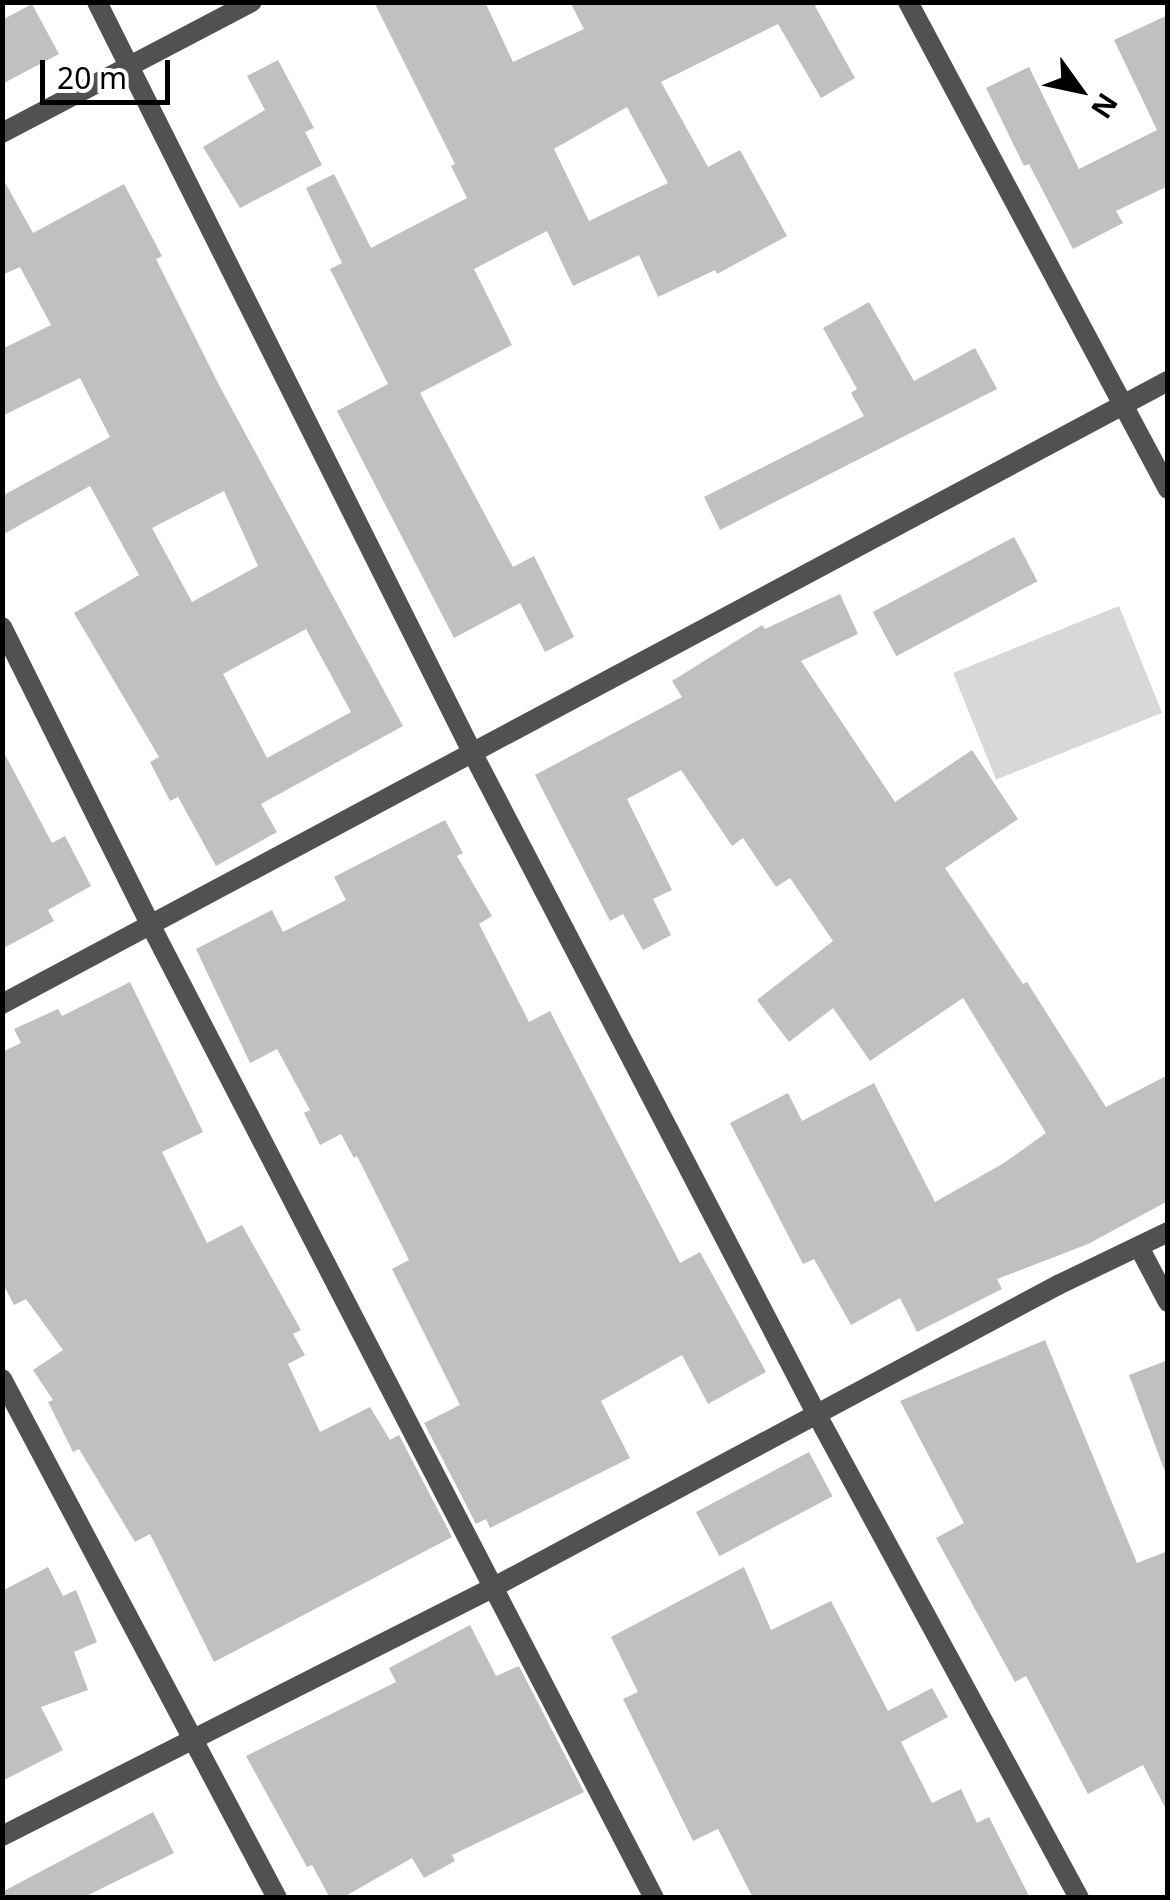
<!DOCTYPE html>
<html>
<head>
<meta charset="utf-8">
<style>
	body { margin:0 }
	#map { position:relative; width:1170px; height:1900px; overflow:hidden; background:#fff; font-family:"Noto Sans",sans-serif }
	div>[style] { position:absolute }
	.green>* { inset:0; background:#d8d8d8; transform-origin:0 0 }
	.building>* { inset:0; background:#c0c0c0; transform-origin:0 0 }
	.street>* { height:20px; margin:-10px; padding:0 10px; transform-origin:10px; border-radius:10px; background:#515151 }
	span { translate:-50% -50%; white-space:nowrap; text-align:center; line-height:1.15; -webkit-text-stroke:8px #fff; paint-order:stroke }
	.frame { position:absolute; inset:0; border:5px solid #000; pointer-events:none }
	.north { position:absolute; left:1030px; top:40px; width:100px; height:100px; -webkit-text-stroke:8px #fff; paint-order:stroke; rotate:123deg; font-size:28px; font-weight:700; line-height:40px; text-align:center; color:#000 }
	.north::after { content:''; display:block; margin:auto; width:35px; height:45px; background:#000; clip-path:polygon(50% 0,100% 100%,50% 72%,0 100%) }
	.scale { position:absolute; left:40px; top:60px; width:130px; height:45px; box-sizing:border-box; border:5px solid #000; border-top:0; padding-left:12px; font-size:30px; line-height:35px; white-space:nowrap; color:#000; -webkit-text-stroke:8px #fff; paint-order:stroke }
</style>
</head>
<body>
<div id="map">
	<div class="green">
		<div style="left:1119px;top:606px;width:115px;height:179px;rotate:68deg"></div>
	</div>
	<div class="building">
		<div style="clip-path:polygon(evenodd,374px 2px,485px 2px,513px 62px,584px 29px,570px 2px,822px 2px,815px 6px,855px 78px,821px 98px,778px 24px,661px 82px,708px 167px,740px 150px,787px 236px,717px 274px,715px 270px,658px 297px,639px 255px,573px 286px,547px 231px,474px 269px,512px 345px,420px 393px,513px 567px,534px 556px,574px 637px,545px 652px,520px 603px,454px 638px,337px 411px,388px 384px,330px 269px,342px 263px,306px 188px,334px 174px,371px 248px,467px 198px,451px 166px,455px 164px,374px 2px,627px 107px,668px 183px,589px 221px,554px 149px,627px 107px)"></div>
		<div style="clip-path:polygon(32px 4px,59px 54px,2px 84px,2px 20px)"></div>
		<div style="clip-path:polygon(1168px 15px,1168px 186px,1116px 211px,1123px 223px,1073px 249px,1029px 164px,1024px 166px,986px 88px,1029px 67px,1079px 169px,1157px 130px,1114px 40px)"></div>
		<div style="clip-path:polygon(278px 60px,314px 128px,305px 132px,322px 165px,240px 208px,203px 147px,265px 110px,247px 76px)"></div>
		<div style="clip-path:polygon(evenodd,2px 177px,33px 233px,124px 184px,162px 256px,156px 259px,219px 385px,403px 726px,261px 804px,277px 832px,216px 866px,178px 797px,170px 801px,150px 762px,159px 757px,74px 613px,139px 575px,90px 486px,2px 535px,2px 496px,110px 437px,80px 378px,2px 416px,2px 349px,51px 325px,20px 267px,2px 275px,2px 177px,224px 491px,258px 566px,192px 602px,152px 528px,224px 491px,2px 177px,306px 629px,351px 712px,267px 758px,223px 674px,306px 629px)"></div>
		<div style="clip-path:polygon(869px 302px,914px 381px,975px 348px,997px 389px,720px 530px,704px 497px,864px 416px,851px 393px,857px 389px,823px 328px)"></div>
		<div style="left:1014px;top:537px;width:50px;height:160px;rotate:62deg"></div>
		<div style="clip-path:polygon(840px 594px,858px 634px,801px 661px,895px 802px,972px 750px,1018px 819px,945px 868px,1023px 984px,1027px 982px,1106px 1107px,1168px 1075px,1168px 1201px,1088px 1244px,997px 1279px,1002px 1289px,917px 1332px,900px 1298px,851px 1325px,814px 1259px,803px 1264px,730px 1123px,788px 1093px,802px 1121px,874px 1083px,935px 1202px,1004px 1163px,1046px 1133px,963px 998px,870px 1061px,833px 1008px,789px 1042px,757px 1000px,833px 941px,790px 878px,776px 887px,743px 838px,732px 846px,681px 770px,627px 799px,672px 890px,653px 899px,671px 935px,643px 950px,623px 914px,610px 921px,535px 775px,682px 697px,672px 681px,762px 625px,765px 629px)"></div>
		<div style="clip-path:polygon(2px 749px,52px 843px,65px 836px,91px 886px,48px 910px,54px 921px,2px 949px)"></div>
		<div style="clip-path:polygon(445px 820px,463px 853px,457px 856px,492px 916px,479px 924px,529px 1022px,550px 1011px,680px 1263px,700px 1252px,766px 1372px,708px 1404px,682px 1355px,601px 1401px,630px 1458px,490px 1528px,486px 1519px,476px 1524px,424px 1423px,460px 1405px,392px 1269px,409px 1260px,357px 1156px,354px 1158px,341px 1134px,320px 1145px,304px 1113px,310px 1110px,277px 1049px,250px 1063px,196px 949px,272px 910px,283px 932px,346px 900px,334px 877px)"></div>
		<div style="clip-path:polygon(130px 982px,203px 1132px,162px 1152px,207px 1243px,242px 1225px,301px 1330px,293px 1334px,305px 1355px,288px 1364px,320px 1432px,370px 1407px,390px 1440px,399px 1435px,452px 1537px,214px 1662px,150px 1534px,135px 1542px,79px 1449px,73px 1452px,48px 1402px,53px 1400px,33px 1370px,63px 1350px,26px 1299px,14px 1305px,2px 1282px,2px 1052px,21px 1043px,14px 1029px,58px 1009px,62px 1016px)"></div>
		<div style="clip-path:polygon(1045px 1340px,1137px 1563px,1168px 1551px,1168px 1813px,1143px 1765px,1088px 1794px,1026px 1676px,1015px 1682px,936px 1538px,964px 1523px,900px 1401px)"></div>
		<div style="clip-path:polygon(1168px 1360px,1168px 1469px,1164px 1469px,1129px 1375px)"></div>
		<div style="left:809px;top:1452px;width:50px;height:128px;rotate:62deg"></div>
		<div style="clip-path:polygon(48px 1567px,63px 1596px,76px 1590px,97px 1642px,74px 1652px,88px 1690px,41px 1707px,63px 1750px,2px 1781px,2px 1591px)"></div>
		<div style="clip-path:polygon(744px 1567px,771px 1630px,831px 1601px,888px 1711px,932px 1688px,948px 1717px,901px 1742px,932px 1803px,961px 1789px,977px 1823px,989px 1817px,1030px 1898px,753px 1898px,718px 1829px,693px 1841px,623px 1699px,638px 1692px,611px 1637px)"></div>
		<div style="clip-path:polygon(470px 1625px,496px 1676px,519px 1666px,584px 1792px,452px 1855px,455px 1861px,424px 1878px,412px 1858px,342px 1898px,330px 1898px,312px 1865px,307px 1867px,246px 1756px,396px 1682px,389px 1668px)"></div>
		<div style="clip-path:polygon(153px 1812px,174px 1853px,82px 1898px,2px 1898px,2px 1892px)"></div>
	</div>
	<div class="street">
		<div style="left:97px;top:2px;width:839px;rotate:63.43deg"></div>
		<div style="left:472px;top:752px;width:747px;rotate:62.51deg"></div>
		<div style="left:817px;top:1415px;width:549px;rotate:61.52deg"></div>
		<div style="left:908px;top:2px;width:552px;rotate:61.9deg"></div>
		<div style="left:2px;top:133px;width:282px;rotate:-27.7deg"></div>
		<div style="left:2px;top:627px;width:334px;rotate:63.5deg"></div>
		<div style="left:151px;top:926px;width:1094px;rotate:62.64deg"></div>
		<div style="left:2px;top:1004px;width:1322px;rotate:-28.12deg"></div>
		<div style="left:1139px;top:1247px;width:62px;rotate:62.2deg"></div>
		<div style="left:2px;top:1379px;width:587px;rotate:62.08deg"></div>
		<div style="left:2px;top:1836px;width:551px;rotate:-26.84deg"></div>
		<div style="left:494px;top:1587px;width:640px;rotate:-28.17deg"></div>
		<div style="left:1058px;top:1285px;width:122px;rotate:-25.7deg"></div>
	</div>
	<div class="frame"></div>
	<div class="north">N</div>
	<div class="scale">20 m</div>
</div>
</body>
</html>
